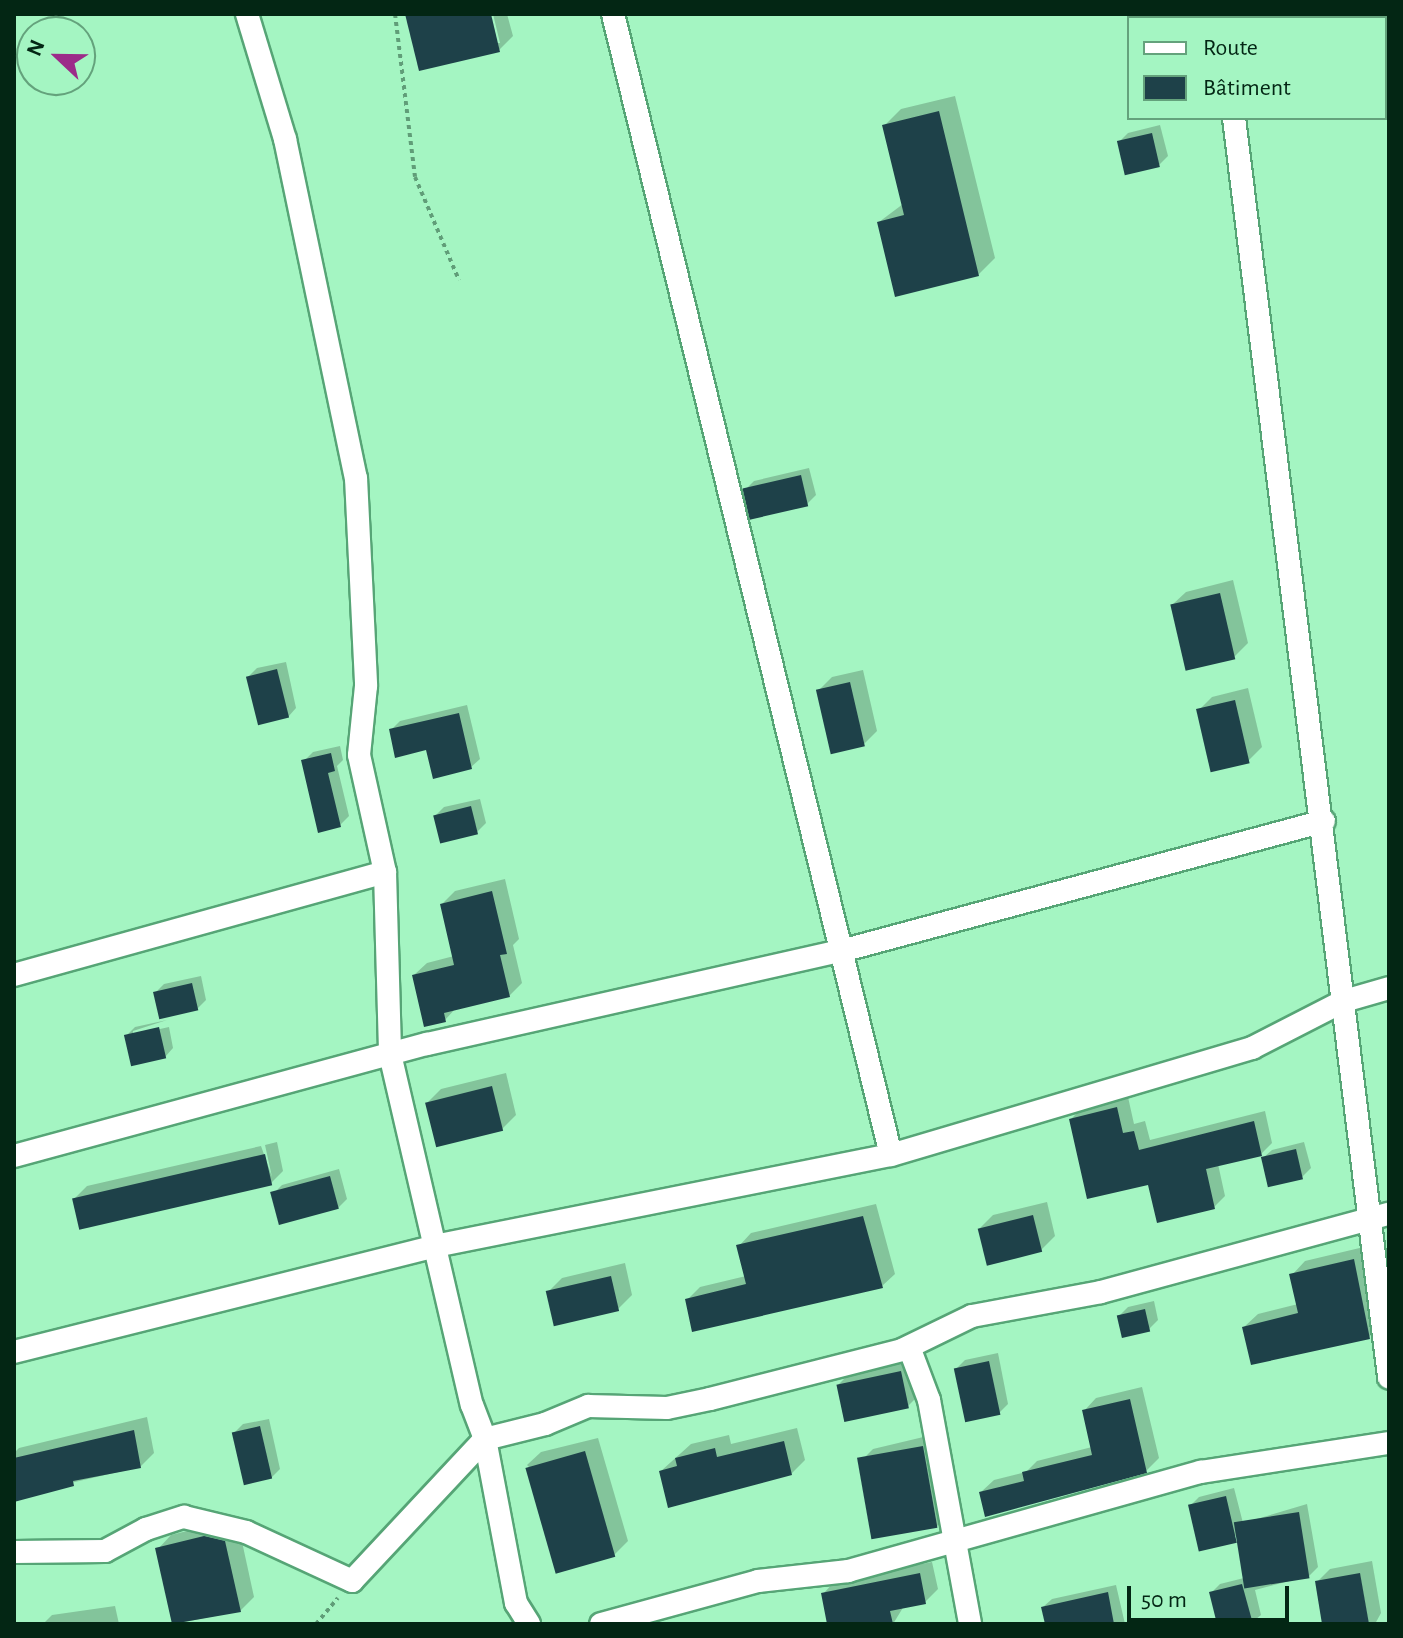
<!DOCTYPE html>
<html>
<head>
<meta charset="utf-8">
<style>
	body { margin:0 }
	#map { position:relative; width:1403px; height:1638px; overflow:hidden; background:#a4f5c2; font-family:"Alegreya Sans",sans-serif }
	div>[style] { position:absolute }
	.shadow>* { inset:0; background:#0003 }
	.building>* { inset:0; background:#1e4149; transform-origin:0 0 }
	.path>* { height:4px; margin-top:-2px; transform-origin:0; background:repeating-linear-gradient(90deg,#609d78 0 4px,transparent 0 8px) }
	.roads { filter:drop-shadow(2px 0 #56a576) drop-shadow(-2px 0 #56a576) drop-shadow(0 2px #56a576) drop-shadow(0 -2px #56a576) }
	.minor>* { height:22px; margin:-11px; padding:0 11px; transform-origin:11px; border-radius:11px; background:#fff }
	span { translate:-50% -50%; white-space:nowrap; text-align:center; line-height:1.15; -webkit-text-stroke:8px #a4f5c2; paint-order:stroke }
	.frame { position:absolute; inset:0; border:16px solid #032614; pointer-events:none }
	.legend { position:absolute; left:1127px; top:16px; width:260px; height:104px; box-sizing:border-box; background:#a4f5c2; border:2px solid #64a27c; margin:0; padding:10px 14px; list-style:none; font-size:24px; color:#032614 }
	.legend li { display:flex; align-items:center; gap:16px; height:40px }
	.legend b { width:40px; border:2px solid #64a27c }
	.north { position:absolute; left:16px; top:16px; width:80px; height:80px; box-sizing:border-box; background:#a4f5c2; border:2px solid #64a27c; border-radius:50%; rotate:292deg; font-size:22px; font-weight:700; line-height:32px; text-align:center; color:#032614 }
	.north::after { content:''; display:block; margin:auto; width:28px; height:36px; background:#9c2b89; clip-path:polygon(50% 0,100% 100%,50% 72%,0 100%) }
	.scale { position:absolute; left:1127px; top:1586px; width:162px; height:36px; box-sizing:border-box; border:4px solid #032614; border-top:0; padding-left:10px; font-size:24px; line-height:28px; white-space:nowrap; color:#032614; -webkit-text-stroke:6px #a4f5c2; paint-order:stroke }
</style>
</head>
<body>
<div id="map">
	<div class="shadow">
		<div style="clip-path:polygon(407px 14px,489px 14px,496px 43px,500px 43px,493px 14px,507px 14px,513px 36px,499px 50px)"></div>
		<div style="clip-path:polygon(955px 96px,995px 258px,978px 275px,879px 222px,903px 204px,884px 126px,901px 109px)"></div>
		<div style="clip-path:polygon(1160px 125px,1168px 156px,1159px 165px,1119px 142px,1128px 133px)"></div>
		<div style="clip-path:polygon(809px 468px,816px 495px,807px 504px,745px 490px,754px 481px)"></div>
		<div style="clip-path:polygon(1233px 580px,1248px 643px,1234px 657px,1172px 605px,1186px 592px)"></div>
		<div style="clip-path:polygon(286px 662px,296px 708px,288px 717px,248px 677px,257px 668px)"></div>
		<div style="clip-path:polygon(863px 670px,877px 731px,864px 744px,818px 691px,832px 677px)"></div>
		<div style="clip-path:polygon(1248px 688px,1262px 747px,1248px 761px,1198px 711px,1212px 697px)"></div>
		<div style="clip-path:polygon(467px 705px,480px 759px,471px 767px,391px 730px,400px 721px)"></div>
		<div style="clip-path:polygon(340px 746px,343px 760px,337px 766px,349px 816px,340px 825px,304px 761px,313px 752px)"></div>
		<div style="clip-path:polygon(480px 799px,486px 823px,477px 832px,435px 816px,444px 807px)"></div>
		<div style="clip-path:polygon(505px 879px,519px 939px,513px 945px,522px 983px,509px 996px,456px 1008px,445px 1020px,414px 975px,427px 963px,454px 956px,442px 904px,455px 891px)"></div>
		<div style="clip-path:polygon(201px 976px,206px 1000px,197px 1009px,155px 993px,164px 984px)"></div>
		<div style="clip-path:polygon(167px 1020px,133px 1031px,133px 1035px,169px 1027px,173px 1048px,165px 1057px,126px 1036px,135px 1027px)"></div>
		<div style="clip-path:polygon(506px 1073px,516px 1115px,502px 1129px,428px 1102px,441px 1089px)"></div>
		<div style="clip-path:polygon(1128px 1097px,1134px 1124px,1145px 1121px,1150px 1140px,1265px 1111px,1272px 1143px,1261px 1154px,1218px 1164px,1225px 1196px,1214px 1207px,1149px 1182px,1071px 1119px,1082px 1108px)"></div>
		<div style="clip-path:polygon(277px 1142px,283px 1171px,271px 1183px,75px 1198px,87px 1186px,261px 1146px,272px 1177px,265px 1145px)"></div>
		<div style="clip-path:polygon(1304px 1142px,1311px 1168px,1302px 1177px,1263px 1158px,1272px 1150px)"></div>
		<div style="clip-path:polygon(339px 1169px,347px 1199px,338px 1208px,273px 1194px,282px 1185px)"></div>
		<div style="clip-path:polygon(1047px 1202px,1055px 1236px,1041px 1250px,979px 1229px,993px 1215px)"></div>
		<div style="clip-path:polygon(876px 1204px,895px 1274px,882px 1286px,687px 1300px,700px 1287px,746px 1276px,739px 1246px,751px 1233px)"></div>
		<div style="clip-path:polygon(1368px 1246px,1383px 1323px,1369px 1337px,1244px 1327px,1258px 1314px,1298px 1304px,1292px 1275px,1305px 1261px)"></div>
		<div style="clip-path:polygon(625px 1263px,632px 1295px,618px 1309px,548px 1292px,562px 1278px)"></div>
		<div style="clip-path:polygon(1154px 1301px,1158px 1320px,1149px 1329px,1119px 1316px,1128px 1307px)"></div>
		<div style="clip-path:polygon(998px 1353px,1008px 1404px,999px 1413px,956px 1369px,965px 1360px)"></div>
		<div style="clip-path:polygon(914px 1358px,921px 1393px,908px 1406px,838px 1385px,852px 1371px)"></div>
		<div style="clip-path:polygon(1142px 1387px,1159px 1458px,1146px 1471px,981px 1492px,994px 1480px,1026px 1472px,1037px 1461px,1092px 1447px,1084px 1411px,1096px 1398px)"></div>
		<div style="clip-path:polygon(147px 1417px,154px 1453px,140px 1467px,14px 1496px,14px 1453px,19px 1448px)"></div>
		<div style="clip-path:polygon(269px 1419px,280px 1469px,271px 1478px,234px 1433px,243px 1424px)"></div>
		<div style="clip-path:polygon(797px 1428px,805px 1460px,791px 1474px,661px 1471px,691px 1444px,729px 1435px,731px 1444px)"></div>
		<div style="clip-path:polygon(936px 1434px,951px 1513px,937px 1526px,860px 1462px,873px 1449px)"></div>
		<div style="clip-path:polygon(598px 1438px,628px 1541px,614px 1555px,527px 1465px,541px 1452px)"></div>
		<div style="clip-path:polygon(1234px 1488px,1243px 1523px,1307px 1504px,1318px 1567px,1309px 1576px,1255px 1590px,1261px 1615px,1250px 1624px,1219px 1624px,1211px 1593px,1220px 1584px,1248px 1577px,1239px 1538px,1190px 1506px,1199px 1497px)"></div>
		<div style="clip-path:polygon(219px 1523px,239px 1528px,254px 1597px,240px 1611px,174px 1624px,158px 1549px,171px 1535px)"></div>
		<div style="clip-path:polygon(1372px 1561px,1381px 1613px,1375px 1624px,1324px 1624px,1317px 1582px,1330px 1569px)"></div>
		<div style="clip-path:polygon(932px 1562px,938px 1589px,925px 1602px,904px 1606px,893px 1624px,829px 1624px,823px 1594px,835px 1581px)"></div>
		<div style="clip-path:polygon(1116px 1585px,1125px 1624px,1048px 1624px,1043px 1607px,1052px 1599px)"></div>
		<div style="clip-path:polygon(115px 1606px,119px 1624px,43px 1624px,52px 1615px)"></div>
	</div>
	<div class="building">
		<div style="clip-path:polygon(405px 14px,491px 14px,500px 52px,419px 71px)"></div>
		<div style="clip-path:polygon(939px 111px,979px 276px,895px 297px,877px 222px,904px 215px,882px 125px)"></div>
		<div style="left:1152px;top:133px;width:35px;height:36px;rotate:77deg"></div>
		<div style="left:801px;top:475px;width:32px;height:60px;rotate:77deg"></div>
		<div style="left:1220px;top:593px;width:68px;height:51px;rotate:77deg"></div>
		<div style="left:277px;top:669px;width:50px;height:32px;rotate:76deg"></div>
		<div style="left:850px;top:682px;width:66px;height:35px;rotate:77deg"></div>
		<div style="left:1235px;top:700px;width:65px;height:40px;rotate:77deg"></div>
		<div style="clip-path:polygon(459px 713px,472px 769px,433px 779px,426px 750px,395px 758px,389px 729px)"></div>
		<div style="clip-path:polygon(331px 753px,335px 771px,328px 773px,341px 827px,318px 833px,301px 760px)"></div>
		<div style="left:471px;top:806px;width:29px;height:39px;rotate:76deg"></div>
		<div style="clip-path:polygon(492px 891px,507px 954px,500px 955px,510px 997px,444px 1013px,446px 1022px,424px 1027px,412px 975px,454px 965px,440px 904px)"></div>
		<div style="left:192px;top:983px;width:28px;height:40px;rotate:77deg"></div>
		<div style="left:159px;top:1027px;width:32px;height:36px;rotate:77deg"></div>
		<div style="left:492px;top:1086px;width:46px;height:69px;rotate:76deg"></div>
		<div style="clip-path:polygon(1117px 1107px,1123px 1133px,1134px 1131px,1139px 1150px,1254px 1121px,1262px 1156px,1206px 1169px,1215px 1209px,1157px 1223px,1148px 1185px,1087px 1199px,1069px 1119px)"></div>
		<div style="left:1296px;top:1149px;width:31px;height:36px;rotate:77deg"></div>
		<div style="left:265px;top:1154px;width:32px;height:198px;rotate:77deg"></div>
		<div style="left:330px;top:1176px;width:34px;height:62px;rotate:75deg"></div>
		<div style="left:1033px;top:1215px;width:38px;height:57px;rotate:76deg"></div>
		<div style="clip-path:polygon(863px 1216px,883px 1288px,692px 1332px,685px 1299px,746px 1284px,736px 1245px)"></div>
		<div style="clip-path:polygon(1354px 1259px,1370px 1339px,1251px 1365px,1242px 1327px,1298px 1313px,1289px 1274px)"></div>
		<div style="left:611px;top:1276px;width:36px;height:67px;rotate:77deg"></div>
		<div style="left:1145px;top:1309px;width:23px;height:29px;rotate:77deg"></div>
		<div style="left:989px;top:1361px;width:55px;height:36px;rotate:78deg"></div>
		<div style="left:901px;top:1371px;width:38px;height:66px;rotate:78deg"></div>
		<div style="clip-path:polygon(1130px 1399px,1147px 1473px,985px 1517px,979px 1492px,1024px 1481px,1022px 1472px,1092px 1455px,1082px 1410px)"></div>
		<div style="left:260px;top:1426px;width:54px;height:29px;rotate:77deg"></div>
		<div style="clip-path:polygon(134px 1430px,141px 1468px,73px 1481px,74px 1486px,14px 1502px,14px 1458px)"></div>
		<div style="clip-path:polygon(784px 1441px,792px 1475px,668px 1508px,659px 1471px,677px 1466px,675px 1458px,715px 1448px,717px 1457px)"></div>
		<div style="left:923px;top:1446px;width:83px;height:67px;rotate:80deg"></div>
		<div style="left:585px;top:1451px;width:110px;height:62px;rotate:74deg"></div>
		<div style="left:1226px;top:1496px;width:48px;height:39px;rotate:77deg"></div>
		<div style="left:1299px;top:1512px;width:67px;height:66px;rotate:81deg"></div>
		<div style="clip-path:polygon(204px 1536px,225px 1541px,241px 1612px,172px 1624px,155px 1548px)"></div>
		<div style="clip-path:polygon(920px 1573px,926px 1604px,890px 1611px,893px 1624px,827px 1624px,821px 1593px)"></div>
		<div style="clip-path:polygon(1360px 1573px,1369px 1624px,1322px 1624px,1315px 1581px)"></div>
		<div style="clip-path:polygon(1242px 1584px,1253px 1624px,1217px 1624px,1209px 1592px)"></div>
		<div style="clip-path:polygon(1108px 1592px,1114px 1624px,1045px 1624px,1041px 1607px)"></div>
	</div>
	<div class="path">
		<div style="left:395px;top:14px;width:164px;rotate:83deg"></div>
		<div style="left:415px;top:177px;width:112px;rotate:66.9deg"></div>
		<div style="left:316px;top:1624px;width:34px;rotate:-50deg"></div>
	</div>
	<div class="roads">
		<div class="minor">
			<div style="left:247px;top:14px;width:131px;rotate:73.1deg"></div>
			<div style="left:285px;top:139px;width:346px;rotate:78.2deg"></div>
			<div style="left:356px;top:478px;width:208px;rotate:87.2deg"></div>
			<div style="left:366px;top:686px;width:69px;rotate:95.8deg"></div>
			<div style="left:359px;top:755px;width:120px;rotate:77.5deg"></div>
			<div style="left:385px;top:872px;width:182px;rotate:88.4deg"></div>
			<div style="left:390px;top:1054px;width:360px;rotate:76.9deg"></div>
			<div style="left:472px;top:1405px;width:36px;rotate:69deg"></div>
			<div style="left:485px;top:1439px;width:167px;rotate:79.3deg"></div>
			<div style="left:516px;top:1603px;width:25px;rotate:58deg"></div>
			<div style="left:613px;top:14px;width:1174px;rotate:76.31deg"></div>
			<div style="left:1221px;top:14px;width:4px;rotate:76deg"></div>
			<div style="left:1234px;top:118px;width:1269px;rotate:82.98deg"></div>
			<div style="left:14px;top:975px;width:385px;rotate:-15.5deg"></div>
			<div style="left:14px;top:1156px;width:428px;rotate:-15.2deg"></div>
			<div style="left:427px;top:1044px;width:424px;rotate:-12.7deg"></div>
			<div style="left:841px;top:951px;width:500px;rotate:-15.06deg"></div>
			<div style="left:909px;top:1347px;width:57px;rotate:69.3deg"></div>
			<div style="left:929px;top:1400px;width:228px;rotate:79.6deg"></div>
			<div style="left:14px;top:1352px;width:434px;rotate:-14.1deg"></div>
			<div style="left:435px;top:1246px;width:465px;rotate:-11.3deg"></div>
			<div style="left:891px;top:1155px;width:377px;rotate:-16.5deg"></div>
			<div style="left:1252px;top:1048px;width:103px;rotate:-27.1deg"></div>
			<div style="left:1344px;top:1001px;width:47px;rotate:-16.1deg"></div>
			<div style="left:14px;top:1552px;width:91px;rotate:-0.6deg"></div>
			<div style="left:105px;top:1551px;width:47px;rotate:-28.2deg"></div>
			<div style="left:146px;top:1529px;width:40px;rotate:-18deg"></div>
			<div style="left:184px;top:1517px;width:64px;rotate:13.6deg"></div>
			<div style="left:246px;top:1532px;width:117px;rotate:24.8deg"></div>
			<div style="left:352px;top:1581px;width:195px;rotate:-46.9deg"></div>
			<div style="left:485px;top:1439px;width:62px;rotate:-14deg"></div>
			<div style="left:545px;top:1424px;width:47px;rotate:-22.7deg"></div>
			<div style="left:588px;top:1406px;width:79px;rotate:1.5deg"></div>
			<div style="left:667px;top:1408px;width:44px;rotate:-11.8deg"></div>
			<div style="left:710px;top:1399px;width:198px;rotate:-14.3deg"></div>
			<div style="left:902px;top:1350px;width:78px;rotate:-25.9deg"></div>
			<div style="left:972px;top:1316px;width:131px;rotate:-10.5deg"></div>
			<div style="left:1101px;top:1292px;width:298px;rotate:-15.2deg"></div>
			<div style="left:601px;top:1624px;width:163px;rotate:-15.3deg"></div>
			<div style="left:758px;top:1581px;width:91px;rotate:-6.3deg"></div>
			<div style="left:848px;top:1571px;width:367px;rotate:-15.7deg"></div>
			<div style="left:1201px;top:1472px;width:190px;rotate:-8.8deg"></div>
		</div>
	</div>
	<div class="frame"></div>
	<ul class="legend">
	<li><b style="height:10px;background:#fff"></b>Route</li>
	<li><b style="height:22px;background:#1e4149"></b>Bâtiment</li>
	</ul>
	<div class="north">N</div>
	<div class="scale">50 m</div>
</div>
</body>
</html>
